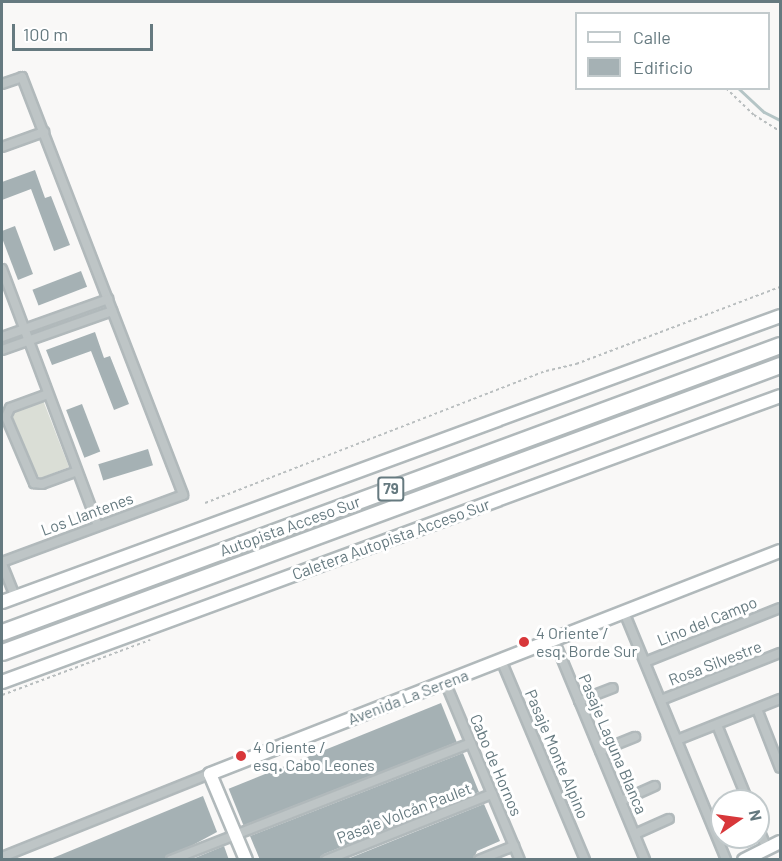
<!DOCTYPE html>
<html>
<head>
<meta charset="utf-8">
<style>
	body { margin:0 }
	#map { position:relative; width:782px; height:861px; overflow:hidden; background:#f9f8f7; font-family:Barlow,sans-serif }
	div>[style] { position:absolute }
	.green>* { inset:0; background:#daded6 }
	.stream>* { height:3px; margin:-1.5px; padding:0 1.5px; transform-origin:1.5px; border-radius:1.5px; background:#b5c5c6 }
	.building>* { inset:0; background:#a5b1b4; transform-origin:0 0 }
	.path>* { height:1.5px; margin-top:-0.75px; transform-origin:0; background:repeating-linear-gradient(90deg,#b9bebf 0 3px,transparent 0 6px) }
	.roads { filter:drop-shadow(2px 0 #b1b9bb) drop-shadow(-2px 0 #b1b9bb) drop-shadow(0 2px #b1b9bb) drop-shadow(0 -2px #b1b9bb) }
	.street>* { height:8px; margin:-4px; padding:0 4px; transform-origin:4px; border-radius:4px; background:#bec5c6 }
	.secondary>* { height:12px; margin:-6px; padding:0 6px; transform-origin:6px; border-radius:6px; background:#fff }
	.highway>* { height:15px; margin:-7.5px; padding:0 7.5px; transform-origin:7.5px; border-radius:7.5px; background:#fff }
	.dots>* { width:16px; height:16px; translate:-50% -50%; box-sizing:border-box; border:3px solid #fff; border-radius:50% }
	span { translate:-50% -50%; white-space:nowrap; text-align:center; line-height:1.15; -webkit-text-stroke:6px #fff; paint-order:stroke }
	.shield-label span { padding:2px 4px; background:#fff; border:2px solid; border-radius:4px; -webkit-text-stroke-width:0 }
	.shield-label { font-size:15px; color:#667a80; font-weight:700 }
	.street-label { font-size:16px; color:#667a80 }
	.poi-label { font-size:16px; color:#667a80 }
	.left { translate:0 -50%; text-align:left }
	.frame { position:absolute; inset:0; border:3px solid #667a80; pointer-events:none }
	.legend { position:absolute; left:575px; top:12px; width:195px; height:78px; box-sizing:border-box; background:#fff; border:2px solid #c2cacc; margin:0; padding:8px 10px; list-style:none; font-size:18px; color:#667a80 }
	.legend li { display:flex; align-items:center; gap:12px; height:30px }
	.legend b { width:30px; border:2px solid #c2cacc }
	.north { position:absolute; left:710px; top:789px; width:60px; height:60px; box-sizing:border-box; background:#fff; border:2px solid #c2cacc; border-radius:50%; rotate:77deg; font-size:16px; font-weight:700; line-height:24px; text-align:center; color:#667a80 }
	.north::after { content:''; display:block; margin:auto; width:21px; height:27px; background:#d8373a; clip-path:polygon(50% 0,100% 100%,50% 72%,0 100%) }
	.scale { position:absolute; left:12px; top:24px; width:141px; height:27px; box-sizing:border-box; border:3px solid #667a80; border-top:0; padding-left:8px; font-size:18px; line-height:21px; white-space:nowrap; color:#667a80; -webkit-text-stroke:4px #fff; paint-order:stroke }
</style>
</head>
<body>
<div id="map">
	<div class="green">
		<div style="clip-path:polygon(43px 400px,69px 467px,41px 478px,36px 475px,13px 418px,14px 412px)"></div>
	</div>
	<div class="stream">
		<div style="left:738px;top:88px;width:35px;rotate:43deg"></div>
		<div style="left:764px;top:112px;width:18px;rotate:27deg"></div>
	</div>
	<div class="building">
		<div style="clip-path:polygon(35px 170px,45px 198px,51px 196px,70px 245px,54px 251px,31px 189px,2px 200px,2px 182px)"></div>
		<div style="clip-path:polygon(15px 226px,33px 274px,18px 280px,2px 238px,2px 231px)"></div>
		<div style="left:81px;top:271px;width:17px;height:52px;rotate:69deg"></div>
		<div style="clip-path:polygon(95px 332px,104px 358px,110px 356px,129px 404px,114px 410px,91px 351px,52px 365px,46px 350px)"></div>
		<div style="left:82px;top:404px;width:51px;height:17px;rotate:69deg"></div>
		<div style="left:148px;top:449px;width:17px;height:52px;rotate:73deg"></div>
		<div style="left:441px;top:703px;width:42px;height:229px;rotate:68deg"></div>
		<div style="clip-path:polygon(463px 753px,479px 792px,324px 854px,320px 860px,260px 860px,250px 836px)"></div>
		<div style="clip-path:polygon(203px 796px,217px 832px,165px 860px,48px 860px)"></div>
		<div style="clip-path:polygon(484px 804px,500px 841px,477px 851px,473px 860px,345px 860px)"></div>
		<div style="clip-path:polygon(224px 846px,229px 860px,190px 860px)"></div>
	</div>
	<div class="path">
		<div style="left:726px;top:88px;width:39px;rotate:44deg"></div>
		<div style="left:754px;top:115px;width:31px;rotate:32deg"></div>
		<div style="left:205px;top:503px;width:366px;rotate:-21.2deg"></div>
		<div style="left:546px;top:371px;width:31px;rotate:-13deg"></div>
		<div style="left:576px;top:364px;width:218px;rotate:-20.7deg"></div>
		<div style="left:2px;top:695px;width:158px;rotate:-20.4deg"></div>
	</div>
	<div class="roads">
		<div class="street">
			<div style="left:2px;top:84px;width:21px;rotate:-19deg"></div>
			<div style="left:22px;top:77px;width:448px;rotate:68.9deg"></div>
			<div style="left:183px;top:495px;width:193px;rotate:159.7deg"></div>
			<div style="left:2px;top:147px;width:45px;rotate:-19.7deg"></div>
			<div style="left:2px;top:269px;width:274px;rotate:69.5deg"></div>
			<div style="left:2px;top:337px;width:113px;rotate:-19.7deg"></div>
			<div style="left:2px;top:350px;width:117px;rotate:-19.5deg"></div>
			<div style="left:48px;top:394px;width:40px;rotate:159.8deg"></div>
			<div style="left:10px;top:408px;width:10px;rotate:114deg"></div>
			<div style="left:6px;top:417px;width:72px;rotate:67deg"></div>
			<div style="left:34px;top:483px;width:8px;rotate:7deg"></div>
			<div style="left:42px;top:484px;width:37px;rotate:-20deg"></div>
			<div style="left:2px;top:564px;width:35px;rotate:68deg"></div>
			<div style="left:624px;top:612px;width:268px;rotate:67.6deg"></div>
			<div style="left:554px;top:640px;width:238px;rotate:67.5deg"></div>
			<div style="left:501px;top:660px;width:217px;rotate:67.2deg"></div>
			<div style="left:645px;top:662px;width:145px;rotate:-21.8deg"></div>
			<div style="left:445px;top:682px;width:193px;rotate:67.2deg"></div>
			<div style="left:661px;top:700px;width:128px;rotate:-21.6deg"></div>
			<div style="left:579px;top:701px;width:36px;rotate:-21deg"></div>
			<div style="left:757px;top:709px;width:63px;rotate:68.7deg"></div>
			<div style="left:717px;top:725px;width:82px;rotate:67.8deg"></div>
			<div style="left:677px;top:740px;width:111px;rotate:-21.7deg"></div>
			<div style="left:600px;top:751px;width:38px;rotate:-22deg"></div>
			<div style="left:621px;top:801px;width:37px;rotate:-24deg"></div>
			<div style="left:758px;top:827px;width:24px;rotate:68deg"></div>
			<div style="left:635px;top:834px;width:37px;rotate:-24deg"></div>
			<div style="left:2px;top:857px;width:224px;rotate:-21.8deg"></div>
			<div style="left:171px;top:860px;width:322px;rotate:-21.3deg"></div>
			<div style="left:326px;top:860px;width:179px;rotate:-21.7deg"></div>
			<div style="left:479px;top:860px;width:38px;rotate:-22deg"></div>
		</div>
		<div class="secondary">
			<div style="left:2px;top:602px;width:829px;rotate:-20.18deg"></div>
			<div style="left:2px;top:682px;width:829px;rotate:-20.18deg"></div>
			<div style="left:246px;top:860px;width:93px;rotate:-112.7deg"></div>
			<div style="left:210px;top:774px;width:612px;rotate:-21.37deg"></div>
			<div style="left:744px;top:860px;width:40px;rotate:-26.6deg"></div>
		</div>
		<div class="highway">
			<div style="left:2px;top:632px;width:829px;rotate:-20.25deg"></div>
			<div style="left:2px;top:652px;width:829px;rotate:-20.25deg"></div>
		</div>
	</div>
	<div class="dots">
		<div style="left:524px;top:642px;background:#d8373a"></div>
		<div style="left:241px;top:756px;background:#d8373a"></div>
	</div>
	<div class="shield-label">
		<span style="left:391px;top:489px">79</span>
	</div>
	<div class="street-label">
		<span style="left:87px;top:514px;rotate:-20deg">Los Llantenes</span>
		<span style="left:290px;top:526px;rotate:-20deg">Autopista Acceso Sur</span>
		<span style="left:391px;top:539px;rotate:-20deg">Caletera Autopista Acceso Sur</span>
		<span style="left:707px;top:621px;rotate:-22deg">Lino del Campo</span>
		<span style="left:715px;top:663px;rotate:-21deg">Rosa Silvestre</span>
		<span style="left:408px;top:697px;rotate:-21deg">Avenida La Serena</span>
		<span style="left:613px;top:744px;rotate:67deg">Pasaje Laguna Blanca</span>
		<span style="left:557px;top:754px;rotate:67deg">Pasaje Monte Alpino</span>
		<span style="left:496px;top:765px;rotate:67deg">Cabo de Hornos</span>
		<span style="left:404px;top:813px;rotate:-21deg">Pasaje Volcán Paulet</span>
	</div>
	<div class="poi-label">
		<span class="left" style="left:536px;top:642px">4 Oriente /<br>esq. Borde Sur</span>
		<span class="left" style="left:253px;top:756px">4 Oriente /<br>esq. Cabo Leones</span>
	</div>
	<div class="frame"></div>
	<ul class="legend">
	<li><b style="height:8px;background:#fff"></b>Calle</li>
	<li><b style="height:16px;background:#a5b1b4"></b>Edificio</li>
	</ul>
	<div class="north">N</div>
	<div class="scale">100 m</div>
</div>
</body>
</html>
